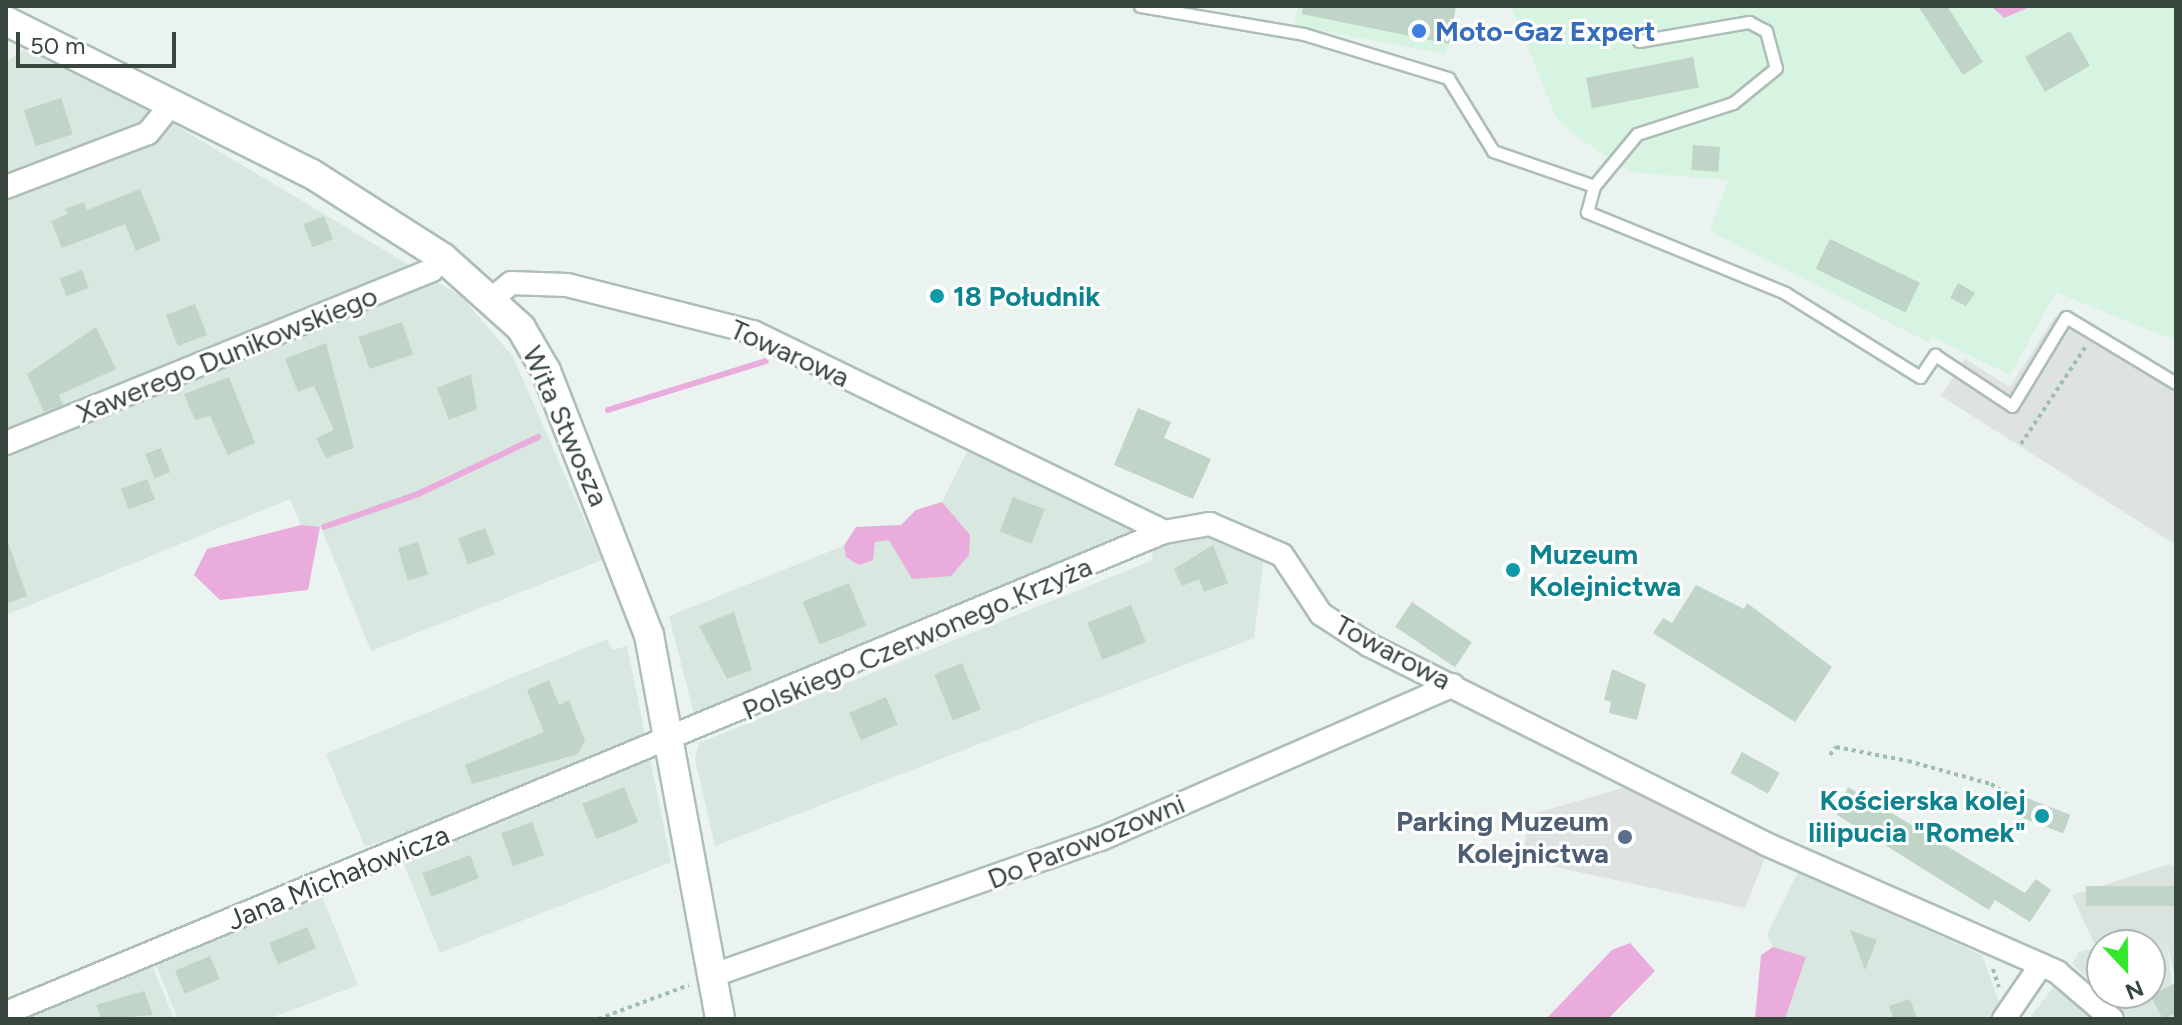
<!DOCTYPE html>
<html>
<head>
<meta charset="utf-8">
<style>
	body { margin:0 }
	#map { position:relative; width:2182px; height:1025px; overflow:hidden; background:#eaf3ef; font-family:Figtree,sans-serif }
	div>[style] { position:absolute }
	.residential>* { inset:0; background:#d8e7e0 }
	.commercial>* { inset:0; background:#d7f3e2 }
	.industrial>* { inset:0; background:#dbe3de }
	.parking>* { inset:0; background:#dee2e0 }
	.water>* { inset:0; background:#eaacdc }
	.stream>* { height:6px; margin:-3px; padding:0 3px; transform-origin:3px; border-radius:3px; background:#eaacdc }
	.building>* { inset:0; background:#c0d4c8; transform-origin:0 0 }
	.path>* { height:4px; margin-top:-2px; transform-origin:0; background:repeating-linear-gradient(90deg,#9fbfae 0 4px,transparent 0 8px) }
	.roads { filter:drop-shadow(2px 0 #adbeb5) drop-shadow(-2px 0 #adbeb5) drop-shadow(0 2px #adbeb5) drop-shadow(0 -2px #adbeb5) }
	.service>* { height:11px; margin:-5.5px; padding:0 5.5px; transform-origin:5.5px; border-radius:5.5px; background:#fff }
	.minor>* { height:22px; margin:-11px; padding:0 11px; transform-origin:11px; border-radius:11px; background:#fff }
	.tertiary>* { height:28px; margin:-14px; padding:0 14px; transform-origin:14px; border-radius:14px; background:#fff }
	.dots>* { width:22px; height:22px; translate:-50% -50%; box-sizing:border-box; border:4px solid #fff; border-radius:50% }
	span { translate:-50% -50%; white-space:nowrap; text-align:center; line-height:1.15; -webkit-text-stroke:6px #fff; paint-order:stroke }
	.shop-label { font-size:28px; color:#366cbe; font-weight:700 }
	.left { translate:0 -50%; text-align:left }
	.culture-label { font-size:28px; color:#0d838f; font-weight:700 }
	.right { translate:-100% -50%; text-align:right }
	.street-label { font-size:28px; color:#38473e }
	.service-label { font-size:28px; color:#4e5e75; font-weight:700 }
	.frame { position:absolute; inset:0; border:8px solid #38473e; pointer-events:none }
	.north { position:absolute; left:2086px; top:929px; width:80px; height:80px; box-sizing:border-box; background:#fff; border:2px solid #afb5b2; border-radius:50%; rotate:158deg; font-size:22px; font-weight:700; line-height:32px; text-align:center; color:#38473e }
	.north::after { content:''; display:block; margin:auto; width:28px; height:36px; background:#33e72d; clip-path:polygon(50% 0,100% 100%,50% 72%,0 100%) }
	.scale { position:absolute; left:16px; top:32px; width:160px; height:36px; box-sizing:border-box; border:4px solid #38473e; border-top:0; padding-left:10px; font-size:24px; line-height:28px; white-space:nowrap; color:#38473e; -webkit-text-stroke:6px #fff; paint-order:stroke }
</style>
</head>
<body>
<div id="map">
	<div class="residential">
		<div style="clip-path:polygon(24px 50px,152px 111px,462px 297px,513px 357px,602px 560px,371px 651px,321px 527px,301px 525px,290px 499px,6px 615px,6px 62px)"></div>
		<div style="clip-path:polygon(967px 452px,1147px 531px,694px 714px,669px 616px,843px 546px,856px 527px,902px 525px,916px 510px,942px 502px)"></div>
		<div style="clip-path:polygon(1213px 531px,1264px 556px,1254px 638px,715px 846px,695px 759px,699px 743px,1153px 560px,1151px 550px,1168px 541px)"></div>
		<div style="clip-path:polygon(607px 639px,612px 650px,627px 646px,671px 862px,440px 953px,393px 837px,365px 847px,326px 754px)"></div>
		<div style="clip-path:polygon(1798px 872px,1982px 955px,2000px 1005px,1991px 1019px,1785px 1019px,1806px 957px,1773px 947px,1767px 935px)"></div>
		<div style="clip-path:polygon(321px 894px,358px 985px,268px 1019px,178px 1019px,154px 960px)"></div>
		<div style="clip-path:polygon(2167px 944px,2176px 1019px,2129px 1019px,2103px 993px,2150px 993px,2150px 945px,2132px 945px)"></div>
		<div style="clip-path:polygon(2102px 946px,2102px 975px,2094px 983px,2072px 964px,2079px 952px)"></div>
		<div style="clip-path:polygon(150px 960px,174px 1019px,6px 1019px)"></div>
		<div style="clip-path:polygon(2056px 984px,2093px 1019px,2029px 1019px)"></div>
	</div>
	<div class="commercial">
		<div style="clip-path:polygon(1298px 6px,1456px 6px,1446px 54px,1294px 26px)"></div>
		<div style="clip-path:polygon(1511px 6px,2176px 6px,2176px 341px,2056px 292px,2010px 375px,1932px 337px,1928px 342px,1710px 231px,1728px 180px,1630px 172px,1573px 134px,1556px 117px)"></div>
	</div>
	<div class="industrial">
		<div style="clip-path:polygon(2170px 864px,2176px 868px,2176px 981px,2167px 944px,2096px 948px,2072px 895px)"></div>
	</div>
	<div class="parking">
		<div style="clip-path:polygon(2055px 316px,2176px 393px,2176px 545px,1941px 396px,1965px 359px,2010px 387px)"></div>
		<div style="clip-path:polygon(1626px 787px,1765px 858px,1745px 908px,1523px 860px,1529px 815px)"></div>
	</div>
	<div class="water">
		<div style="clip-path:polygon(1991px 6px,2032px 6px,2004px 18px)"></div>
		<div style="clip-path:polygon(942px 502px,970px 535px,969px 555px,951px 576px,912px 579px,889px 540px,875px 542px,873px 560px,859px 565px,846px 557px,844px 546px,856px 527px,901px 525px,916px 510px)"></div>
		<div style="clip-path:polygon(301px 525px,320px 527px,308px 590px,220px 600px,194px 575px,207px 549px)"></div>
		<div style="clip-path:polygon(1630px 943px,1655px 971px,1608px 1019px,1546px 1019px,1612px 950px)"></div>
		<div style="clip-path:polygon(1773px 947px,1806px 957px,1785px 1019px,1755px 1019px,1761px 955px)"></div>
	</div>
	<div class="stream">
		<div style="left:608px;top:410px;width:165px;rotate:-17.2deg"></div>
		<div style="left:324px;top:527px;width:100px;rotate:-19.3deg"></div>
		<div style="left:418px;top:494px;width:133px;rotate:-25.4deg"></div>
	</div>
	<div class="building">
		<div style="clip-path:polygon(1303px 6px,1456px 6px,1449px 44px,1302px 14px)"></div>
		<div style="clip-path:polygon(1918px 6px,1947px 6px,1983px 62px,1963px 75px)"></div>
		<div style="left:2070px;top:31px;width:40px;height:52px;rotate:60deg"></div>
		<div style="left:1693px;top:57px;width:31px;height:109px;rotate:79deg"></div>
		<div style="left:61px;top:98px;width:38px;height:39px;rotate:72deg"></div>
		<div style="left:1693px;top:145px;width:27px;height:25px;rotate:4deg"></div>
		<div style="clip-path:polygon(140px 189px,161px 240px,136px 251px,125px 224px,62px 248px,51px 221px,68px 214px,65px 209px,84px 202px,87px 210px)"></div>
		<div style="left:324px;top:216px;width:25px;height:22px;rotate:69deg"></div>
		<div style="left:1830px;top:239px;width:100px;height:33px;rotate:26deg"></div>
		<div style="left:82px;top:270px;width:19px;height:24px;rotate:69deg"></div>
		<div style="clip-path:polygon(1958px 283px,1975px 293px,1966px 306px,1950px 298px)"></div>
		<div style="left:195px;top:304px;width:33px;height:31px;rotate:69deg"></div>
		<div style="left:402px;top:322px;width:34px;height:46px;rotate:71deg"></div>
		<div style="clip-path:polygon(96px 327px,116px 369px,59px 395px,63px 405px,44px 412px,27px 374px)"></div>
		<div style="clip-path:polygon(326px 343px,354px 448px,326px 458px,316px 438px,334px 430px,314px 386px,298px 392px,285px 359px)"></div>
		<div style="clip-path:polygon(471px 374px,477px 409px,449px 420px,437px 388px)"></div>
		<div style="clip-path:polygon(229px 377px,255px 443px,228px 455px,210px 416px,195px 420px,184px 394px)"></div>
		<div style="clip-path:polygon(1138px 408px,1171px 422px,1164px 438px,1211px 459px,1193px 499px,1114px 465px)"></div>
		<div style="left:161px;top:448px;width:26px;height:17px;rotate:69deg"></div>
		<div style="left:147px;top:479px;width:22px;height:28px;rotate:69deg"></div>
		<div style="left:1013px;top:497px;width:34px;height:37px;rotate:21deg"></div>
		<div style="left:485px;top:528px;width:28px;height:29px;rotate:69deg"></div>
		<div style="clip-path:polygon(6px 537px,27px 596px,6px 604px)"></div>
		<div style="left:418px;top:542px;width:34px;height:21px;rotate:73deg"></div>
		<div style="clip-path:polygon(1213px 545px,1228px 583px,1204px 592px,1199px 579px,1182px 586px,1174px 569px)"></div>
		<div style="left:849px;top:583px;width:46px;height:50px;rotate:68deg"></div>
		<div style="clip-path:polygon(1696px 585px,1744px 609px,1747px 603px,1832px 667px,1795px 722px,1653px 633px,1663px 618px,1672px 623px)"></div>
		<div style="left:1412px;top:602px;width:72px;height:30px;rotate:34deg"></div>
		<div style="left:1131px;top:605px;width:40px;height:47px;rotate:68deg"></div>
		<div style="clip-path:polygon(734px 612px,752px 670px,727px 679px,699px 626px)"></div>
		<div style="left:962px;top:663px;width:50px;height:30px;rotate:68deg"></div>
		<div style="clip-path:polygon(1612px 669px,1646px 684px,1637px 720px,1609px 713px,1611px 702px,1604px 700px)"></div>
		<div style="clip-path:polygon(549px 680px,559px 705px,569px 700px,576px 718px,585px 740px,578px 754px,472px 784px,465px 765px,544px 732px,527px 690px)"></div>
		<div style="left:886px;top:697px;width:30px;height:40px;rotate:67deg"></div>
		<div style="left:1742px;top:752px;width:43px;height:24px;rotate:29deg"></div>
		<div style="left:624px;top:787px;width:38px;height:45px;rotate:68deg"></div>
		<div style="clip-path:polygon(1848px 787px,2025px 893px,2036px 879px,2051px 890px,2030px 922px,1995px 900px,1989px 910px,1837px 815px)"></div>
		<div style="left:2019px;top:795px;width:55px;height:20px;rotate:21deg"></div>
		<div style="left:532px;top:822px;width:35px;height:33px;rotate:70deg"></div>
		<div style="left:470px;top:855px;width:25px;height:51px;rotate:69deg"></div>
		<div style="left:2176px;top:886px;width:20px;height:90px;rotate:90deg"></div>
		<div style="left:307px;top:927px;width:23px;height:41px;rotate:67deg"></div>
		<div style="clip-path:polygon(1850px 930px,1877px 940px,1865px 970px)"></div>
		<div style="left:210px;top:956px;width:25px;height:38px;rotate:67deg"></div>
		<div style="clip-path:polygon(2176px 983px,2176px 1013px,2163px 1019px,2150px 995px)"></div>
		<div style="clip-path:polygon(144px 991px,153px 1015px,102px 1019px,96px 1005px)"></div>
		<div style="clip-path:polygon(1910px 999px,1917px 1019px,1894px 1019px,1889px 1006px)"></div>
	</div>
	<div class="path">
		<div style="left:2021px;top:444px;width:118px;rotate:-56.4deg"></div>
		<div style="left:1830px;top:755px;width:10px;rotate:-53deg"></div>
		<div style="left:1836px;top:747px;width:73px;rotate:11deg"></div>
		<div style="left:1908px;top:761px;width:86px;rotate:15.5deg"></div>
		<div style="left:1991px;top:784px;width:31px;rotate:32deg"></div>
		<div style="left:1993px;top:969px;width:19px;rotate:72deg"></div>
		<div style="left:598px;top:1019px;width:97px;rotate:-20.5deg"></div>
	</div>
	<div class="roads">
		<div class="service">
			<div style="left:1140px;top:6px;width:166px;rotate:9.7deg"></div>
			<div style="left:1304px;top:34px;width:151px;rotate:17deg"></div>
			<div style="left:1448px;top:78px;width:86px;rotate:58.3deg"></div>
			<div style="left:1493px;top:151px;width:107px;rotate:19.1deg"></div>
			<div style="left:1639px;top:41px;width:112px;rotate:-9.8deg"></div>
			<div style="left:1749px;top:22px;width:19px;rotate:28deg"></div>
			<div style="left:1766px;top:31px;width:38px;rotate:75deg"></div>
			<div style="left:1776px;top:68px;width:55px;rotate:140.9deg"></div>
			<div style="left:1733px;top:103px;width:101px;rotate:162.1deg"></div>
			<div style="left:1637px;top:134px;width:67px;rotate:129.6deg"></div>
			<div style="left:1594px;top:186px;width:27px;rotate:105deg"></div>
			<div style="left:1587px;top:212px;width:214px;rotate:22.2deg"></div>
			<div style="left:1785px;top:293px;width:159px;rotate:31.9deg"></div>
			<div style="left:1920px;top:377px;width:27px;rotate:-56deg"></div>
			<div style="left:1935px;top:355px;width:92px;rotate:33.5deg"></div>
			<div style="left:2012px;top:406px;width:104px;rotate:-58.8deg"></div>
			<div style="left:2066px;top:317px;width:128px;rotate:31deg"></div>
		</div>
		<div class="minor">
			<div style="left:6px;top:187px;width:152px;rotate:-20.8deg"></div>
			<div style="left:148px;top:133px;width:40px;rotate:-51deg"></div>
			<div style="left:494px;top:297px;width:22px;rotate:-39deg"></div>
			<div style="left:511px;top:283px;width:56px;rotate:2deg"></div>
			<div style="left:567px;top:285px;width:192px;rotate:14.2deg"></div>
			<div style="left:753px;top:332px;width:457px;rotate:25.9deg"></div>
			<div style="left:1164px;top:532px;width:47px;rotate:-9.9deg"></div>
			<div style="left:1210px;top:524px;width:78px;rotate:23.3deg"></div>
			<div style="left:1282px;top:555px;width:71px;rotate:56.5deg"></div>
			<div style="left:1321px;top:614px;width:57px;rotate:32.9deg"></div>
			<div style="left:1369px;top:645px;width:444px;rotate:26.6deg"></div>
			<div style="left:1766px;top:844px;width:318px;rotate:23.7deg"></div>
			<div style="left:2057px;top:972px;width:72px;rotate:40.5deg"></div>
			<div style="left:6px;top:443px;width:460px;rotate:-22.1deg"></div>
			<div style="left:432px;top:270px;width:16px;rotate:-52deg"></div>
			<div style="left:711px;top:976px;width:413px;rotate:-19.4deg"></div>
			<div style="left:1101px;top:839px;width:384px;rotate:-23.6deg"></div>
			<div style="left:6px;top:1013px;width:1254px;rotate:-22.56deg"></div>
			<div style="left:2004px;top:1019px;width:65px;rotate:-55.6deg"></div>
		</div>
		<div class="tertiary">
			<div style="left:6px;top:21px;width:342px;rotate:26.6deg"></div>
			<div style="left:312px;top:174px;width:154px;rotate:32.6deg"></div>
			<div style="left:442px;top:257px;width:106px;rotate:41.9deg"></div>
			<div style="left:521px;top:328px;width:50px;rotate:59.8deg"></div>
			<div style="left:546px;top:371px;width:283px;rotate:68.7deg"></div>
			<div style="left:649px;top:635px;width:391px;rotate:79.5deg"></div>
		</div>
	</div>
	<div class="dots">
		<div style="left:1419px;top:31px;background:#3f7fe0"></div>
		<div style="left:937px;top:296px;background:#0f9aa8"></div>
		<div style="left:1513px;top:570px;background:#0f9aa8"></div>
		<div style="left:2042px;top:816px;background:#0f9aa8"></div>
		<div style="left:1625px;top:837px;background:#5c6f8a"></div>
	</div>
	<div class="shop-label">
		<span class="left" style="left:1435px;top:31px">Moto-Gaz Expert</span>
	</div>
	<div class="culture-label">
		<span class="left" style="left:953px;top:296px">18 Południk</span>
		<span class="left" style="left:1529px;top:570px">Muzeum<br>Kolejnictwa</span>
		<span class="right" style="left:2026px;top:816px">Kościerska kolej<br>lilipucia "Romek"</span>
	</div>
	<div class="street-label">
		<span style="left:790px;top:353px;rotate:24deg">Towarowa</span>
		<span style="left:227px;top:354px;rotate:-22deg">Xawerego Dunikowskiego</span>
		<span style="left:566px;top:426px;rotate:66deg">Wita Stwosza</span>
		<span style="left:917px;top:638px;rotate:-23deg">Polskiego Czerwonego Krzyża</span>
		<span style="left:1393px;top:652px;rotate:28deg">Towarowa</span>
		<span style="left:1086px;top:841px;rotate:-22deg">Do Parowozowni</span>
		<span style="left:338px;top:877px;rotate:-22deg">Jana Michałowicza</span>
	</div>
	<div class="service-label">
		<span class="right" style="left:1609px;top:837px">Parking Muzeum<br>Kolejnictwa</span>
	</div>
	<div class="frame"></div>
	<div class="north">N</div>
	<div class="scale">50 m</div>
</div>
</body>
</html>
